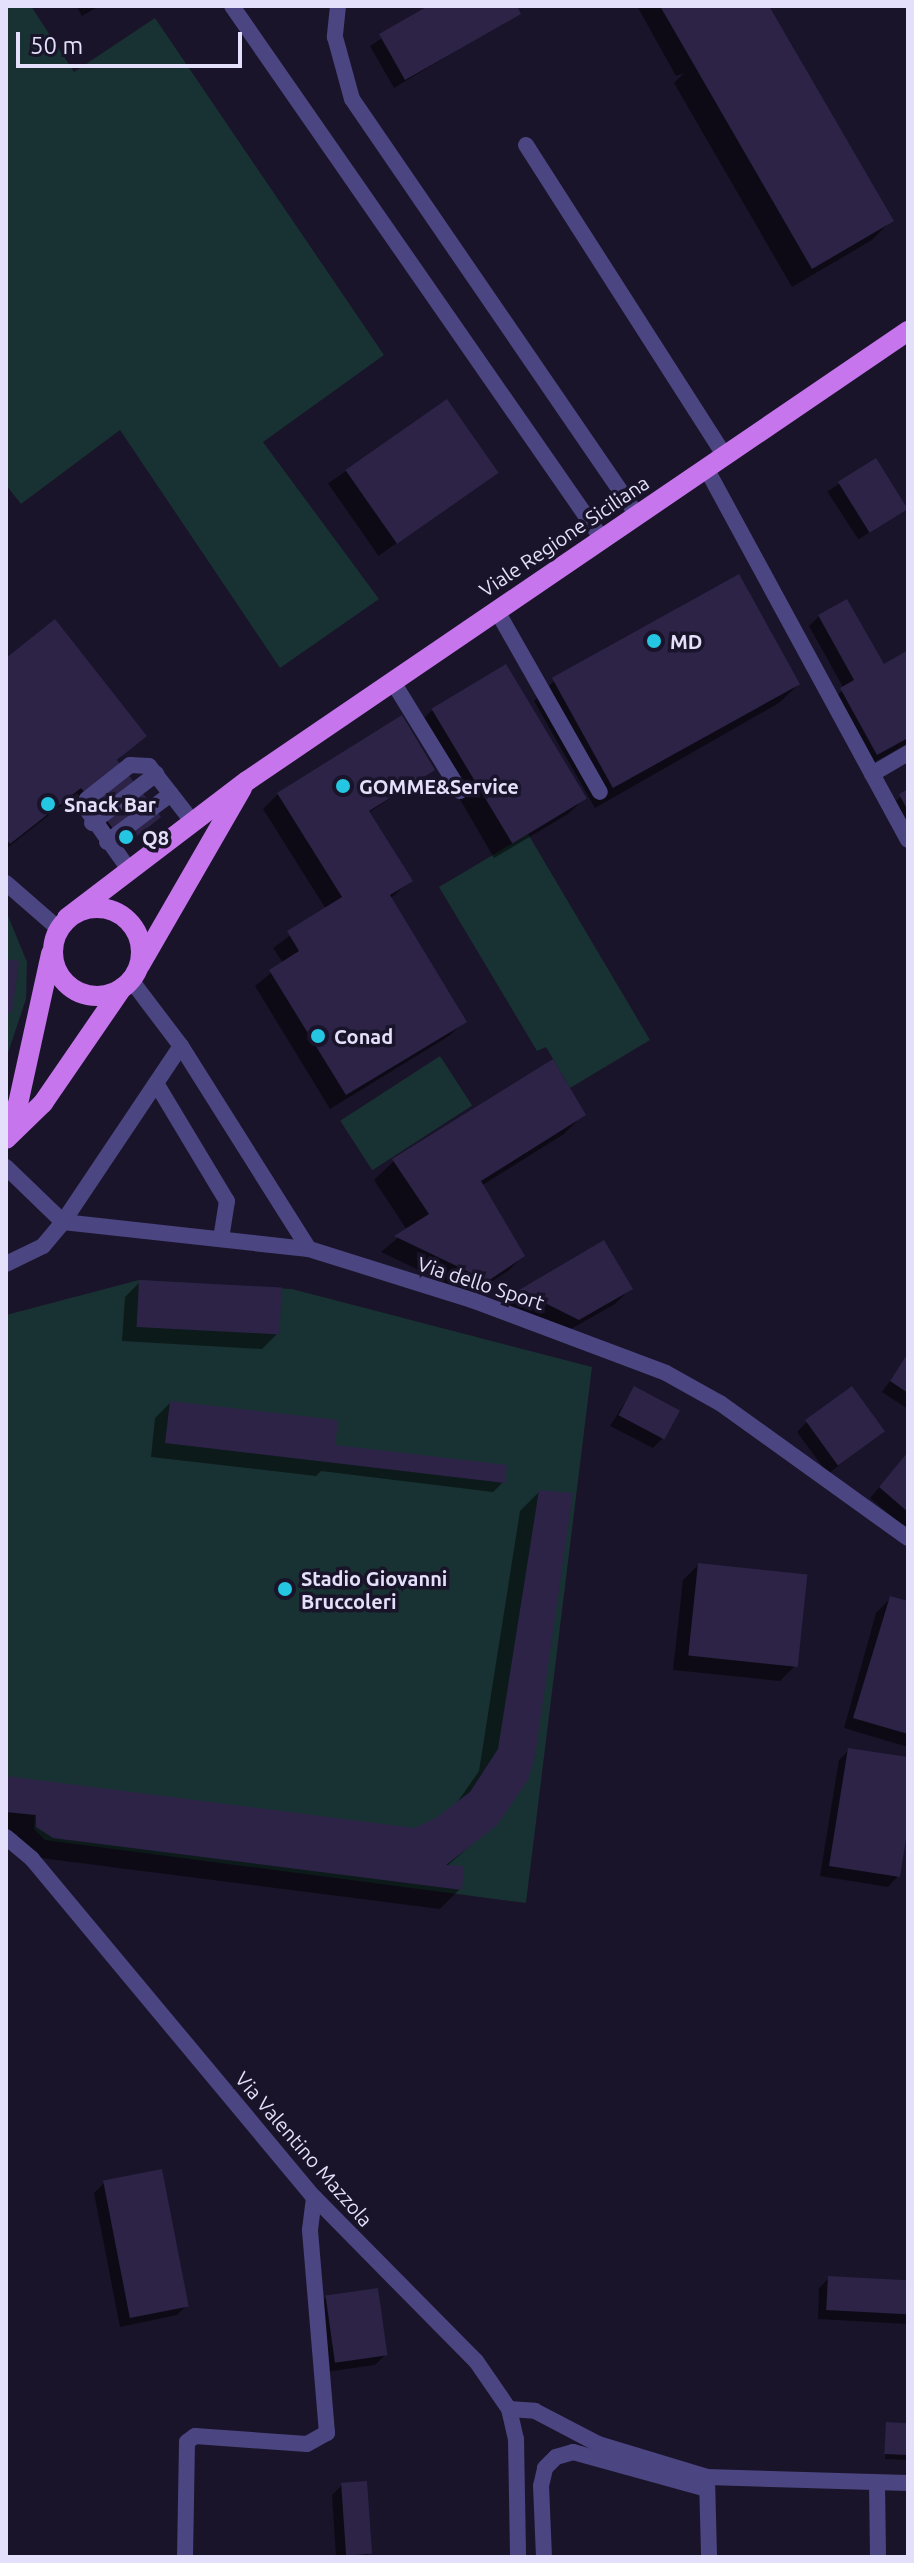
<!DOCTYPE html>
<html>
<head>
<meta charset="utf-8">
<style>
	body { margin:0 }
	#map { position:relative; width:914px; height:2563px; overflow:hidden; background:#191429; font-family:Ubuntu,sans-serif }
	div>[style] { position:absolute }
	.green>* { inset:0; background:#183132; transform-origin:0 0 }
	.shadow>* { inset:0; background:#0007; transform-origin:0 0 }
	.building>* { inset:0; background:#2c2347; transform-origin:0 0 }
	.lane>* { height:16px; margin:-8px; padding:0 8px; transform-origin:8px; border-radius:8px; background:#4b4581 }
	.street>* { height:16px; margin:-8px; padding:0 8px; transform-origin:8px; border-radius:8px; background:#4b4581 }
	.primary>* { height:20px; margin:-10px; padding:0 10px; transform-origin:10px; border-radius:10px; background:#c675ed }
	.primary>.ring { margin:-10px; padding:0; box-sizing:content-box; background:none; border:20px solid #c675ed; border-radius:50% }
	.dots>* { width:22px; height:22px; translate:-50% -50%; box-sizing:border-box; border:4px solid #191429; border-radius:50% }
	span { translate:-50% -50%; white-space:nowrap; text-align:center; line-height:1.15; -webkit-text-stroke:7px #191429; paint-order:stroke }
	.street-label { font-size:20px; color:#e4e0fb }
	.poi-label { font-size:20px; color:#e4e0fb; font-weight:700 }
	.left { translate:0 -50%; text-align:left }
	.frame { position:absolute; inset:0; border:8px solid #e4e0fb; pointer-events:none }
	.scale { position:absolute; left:16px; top:32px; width:226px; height:36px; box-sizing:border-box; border:4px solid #e4e0fb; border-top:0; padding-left:10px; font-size:24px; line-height:28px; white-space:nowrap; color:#e4e0fb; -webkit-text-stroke:6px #191429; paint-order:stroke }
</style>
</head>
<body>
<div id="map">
	<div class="green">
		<div style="clip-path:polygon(6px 6px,31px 6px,74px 72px,155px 18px,384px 355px,263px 442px,379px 599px,280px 668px,120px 430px,21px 504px,6px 485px)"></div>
		<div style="clip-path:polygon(528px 834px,650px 1040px,570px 1088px,546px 1047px,537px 1051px,439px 887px)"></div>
		<div style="clip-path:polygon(6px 911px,27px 962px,26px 999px,6px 1059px)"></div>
		<div style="left:440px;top:1056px;width:59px;height:119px;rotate:57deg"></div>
		<div style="clip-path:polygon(139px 1280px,292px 1289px,592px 1367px,526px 1903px,45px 1840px,34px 1829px,35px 1815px,6px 1812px,6px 1315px)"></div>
	</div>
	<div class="shadow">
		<div style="clip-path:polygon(76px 6px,99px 6px,82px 16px)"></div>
		<div style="clip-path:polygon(432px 6px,515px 6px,519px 13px,394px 88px,370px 46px)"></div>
		<div style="clip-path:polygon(637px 6px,767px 6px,891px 221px,872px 240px,792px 287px,674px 83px,684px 73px,676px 76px)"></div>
		<div style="left:446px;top:401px;width:88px;height:144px;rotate:55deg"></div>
		<div style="left:876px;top:460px;width:57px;height:58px;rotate:57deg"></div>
		<div style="clip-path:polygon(819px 616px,875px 670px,908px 653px,908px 743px,862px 769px,826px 705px,844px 689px,809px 626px)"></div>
		<div style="clip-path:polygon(6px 660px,144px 736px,116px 762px,154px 822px,121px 848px,77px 793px,6px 849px)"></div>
		<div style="clip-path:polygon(554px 681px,799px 684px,779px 703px,595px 808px,534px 701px)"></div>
		<div style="clip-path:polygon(432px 710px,584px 799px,568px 814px,494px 858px,417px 725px)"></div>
		<div style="clip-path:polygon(433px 770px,368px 813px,410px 881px,390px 899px,465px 1021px,449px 1036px,330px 1109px,255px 986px,283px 963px,273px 948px,326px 909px,263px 809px,278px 794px)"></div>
		<div style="clip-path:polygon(908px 791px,908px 838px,890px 806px)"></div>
		<div style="clip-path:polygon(583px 1115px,564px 1134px,481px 1186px,523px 1256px,508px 1271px,471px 1295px,381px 1252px,407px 1230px,374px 1180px,394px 1161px)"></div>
		<div style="clip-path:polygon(604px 1243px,630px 1289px,615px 1304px,562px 1334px,506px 1306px,520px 1292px)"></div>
		<div style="clip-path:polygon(140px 1282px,277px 1334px,262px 1349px,122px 1341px,125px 1297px)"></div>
		<div style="clip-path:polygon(908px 1356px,908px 1409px,882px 1392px)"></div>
		<div style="clip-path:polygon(634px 1388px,663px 1438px,653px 1448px,610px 1426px)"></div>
		<div style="clip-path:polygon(170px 1403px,332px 1451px,503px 1482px,493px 1492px,321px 1471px,316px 1476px,151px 1457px,155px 1418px)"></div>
		<div style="clip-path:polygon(807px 1422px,883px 1431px,828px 1474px,797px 1432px)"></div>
		<div style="clip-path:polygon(908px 1453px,908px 1530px,870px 1498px)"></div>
		<div style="clip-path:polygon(539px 1492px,496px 1823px,446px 1867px,460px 1889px,440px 1909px,33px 1857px,17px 1846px,17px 1834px,6px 1833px,6px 1778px,414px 1830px,437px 1820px,456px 1804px,479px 1771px,520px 1511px)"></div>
		<div style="clip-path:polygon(698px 1565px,795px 1666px,780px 1681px,673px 1670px,683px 1580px)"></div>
		<div style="clip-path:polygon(891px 1598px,908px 1603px,908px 1747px,844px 1728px,876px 1613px)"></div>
		<div style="clip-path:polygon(849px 1750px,908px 1759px,908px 1813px,898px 1876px,888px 1887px,820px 1876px,839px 1760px)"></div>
		<div style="clip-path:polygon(104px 2183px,187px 2305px,177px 2315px,120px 2327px,94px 2193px)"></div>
		<div style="clip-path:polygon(908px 2185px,908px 2235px,906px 2235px)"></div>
		<div style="clip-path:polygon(829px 2278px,908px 2282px,908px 2324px,818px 2319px,819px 2288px)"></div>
		<div style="clip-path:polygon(326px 2297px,386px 2354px,375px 2365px,325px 2372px,316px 2307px)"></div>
		<div style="left:887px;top:2424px;width:21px;height:35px;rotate:3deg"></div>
		<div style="clip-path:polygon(342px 2485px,370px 2553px,367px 2557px,336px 2557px,332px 2495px)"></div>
	</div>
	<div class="building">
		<div style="clip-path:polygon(428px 6px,517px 6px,521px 14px,405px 80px,379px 34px)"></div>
		<div style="clip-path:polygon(660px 6px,769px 6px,894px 221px,812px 269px)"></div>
		<div style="left:447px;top:399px;width:90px;height:124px;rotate:55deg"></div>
		<div style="left:876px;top:458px;width:60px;height:45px;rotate:58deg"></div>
		<div style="left:739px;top:574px;width:126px;height:214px;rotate:61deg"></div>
		<div style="clip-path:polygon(847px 599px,884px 664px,908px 650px,908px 738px,877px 755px,840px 688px,854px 680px,818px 615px)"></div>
		<div style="clip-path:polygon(55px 619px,147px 736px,117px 760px,161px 817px,126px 845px,81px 788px,10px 844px,6px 839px,6px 658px)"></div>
		<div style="left:506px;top:664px;width:157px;height:87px;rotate:59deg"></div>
		<div style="clip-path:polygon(402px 715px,435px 770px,369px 811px,413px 881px,390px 895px,467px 1022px,346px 1095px,269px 970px,299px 951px,287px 931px,342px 897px,277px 793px)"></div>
		<div style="clip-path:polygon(908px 789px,908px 811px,899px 794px)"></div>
		<div style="clip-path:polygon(6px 959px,19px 961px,12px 1013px,6px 1013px)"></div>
		<div style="clip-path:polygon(553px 1059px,586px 1115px,481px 1181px,525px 1256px,488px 1281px,394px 1236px,429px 1214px,392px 1159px)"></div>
		<div style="clip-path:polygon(604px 1240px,633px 1289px,579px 1320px,519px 1290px)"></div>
		<div style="left:139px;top:1280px;width:143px;height:47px;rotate:3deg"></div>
		<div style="clip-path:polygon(908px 1353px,908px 1393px,890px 1381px)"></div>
		<div style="left:634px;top:1386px;width:52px;height:33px;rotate:28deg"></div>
		<div style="left:852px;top:1386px;width:56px;height:58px;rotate:54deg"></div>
		<div style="clip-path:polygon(170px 1401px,338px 1420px,335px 1445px,507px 1465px,505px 1483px,165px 1443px)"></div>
		<div style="clip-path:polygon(908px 1452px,908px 1512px,879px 1487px)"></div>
		<div style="clip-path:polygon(539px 1490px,573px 1493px,535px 1756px,528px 1780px,497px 1825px,446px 1865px,464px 1866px,462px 1890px,53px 1838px,36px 1827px,36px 1815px,6px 1812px,6px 1776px,414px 1828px,436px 1818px,470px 1792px,498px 1749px)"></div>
		<div style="left:698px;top:1563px;width:110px;height:93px;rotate:6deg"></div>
		<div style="clip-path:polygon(890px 1596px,908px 1601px,908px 1734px,853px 1718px)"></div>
		<div style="clip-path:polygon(848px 1748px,908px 1757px,908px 1826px,900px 1877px,829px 1866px)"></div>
		<div style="left:162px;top:2169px;width:140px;height:60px;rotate:79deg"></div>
		<div style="left:828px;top:2276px;width:80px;height:34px;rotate:3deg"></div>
		<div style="left:378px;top:2288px;width:68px;height:53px;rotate:82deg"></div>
		<div style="left:886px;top:2422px;width:22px;height:32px;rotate:3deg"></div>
		<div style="left:367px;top:2481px;width:73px;height:26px;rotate:86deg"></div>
	</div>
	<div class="lane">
		<div style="left:92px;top:823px;width:81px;rotate:-37.4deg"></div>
		<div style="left:107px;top:842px;width:80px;rotate:-36.9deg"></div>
		<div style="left:130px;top:871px;width:78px;rotate:-125.1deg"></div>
		<div style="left:85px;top:807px;width:8px;rotate:-76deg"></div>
		<div style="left:87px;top:799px;width:55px;rotate:-38.3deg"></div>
		<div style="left:130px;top:765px;width:19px;rotate:3deg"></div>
		<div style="left:149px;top:766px;width:70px;rotate:52deg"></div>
		<div style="left:156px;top:1083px;width:138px;rotate:59deg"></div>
		<div style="left:227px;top:1201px;width:37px;rotate:99deg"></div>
		<div style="left:6px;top:1167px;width:79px;rotate:44deg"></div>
		<div style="left:63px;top:1222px;width:247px;rotate:6.3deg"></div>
		<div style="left:6px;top:1264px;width:41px;rotate:-25.9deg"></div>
		<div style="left:43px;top:1246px;width:31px;rotate:-50deg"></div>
		<div style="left:63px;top:1222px;width:212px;rotate:-56.2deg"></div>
		<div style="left:707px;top:2478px;width:79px;rotate:88.5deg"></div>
		<div style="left:877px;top:2483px;width:74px;rotate:89.2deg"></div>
		<div style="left:185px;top:2557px;width:115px;rotate:-89deg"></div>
		<div style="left:187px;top:2442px;width:10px;rotate:-37deg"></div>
		<div style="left:195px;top:2436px;width:112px;rotate:4.1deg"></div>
		<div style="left:307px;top:2444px;width:23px;rotate:-29deg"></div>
		<div style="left:327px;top:2433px;width:204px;rotate:-94.8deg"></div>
		<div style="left:310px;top:2230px;width:33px;rotate:-83deg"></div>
		<div style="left:544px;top:2557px;width:71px;rotate:-92.4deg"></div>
		<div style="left:541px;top:2486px;width:18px;rotate:-77deg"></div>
		<div style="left:545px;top:2468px;width:16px;rotate:-45deg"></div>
		<div style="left:556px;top:2457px;width:18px;rotate:-16deg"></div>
		<div style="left:573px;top:2452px;width:139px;rotate:15.4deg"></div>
	</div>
	<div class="street">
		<div style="left:232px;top:6px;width:649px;rotate:55.23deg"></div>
		<div style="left:338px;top:6px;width:31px;rotate:96deg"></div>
		<div style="left:335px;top:37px;width:64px;rotate:74.7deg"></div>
		<div style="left:352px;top:99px;width:504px;rotate:55.59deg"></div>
		<div style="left:526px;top:145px;width:369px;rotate:57.4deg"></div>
		<div style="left:706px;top:468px;width:423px;rotate:61.5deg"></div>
		<div style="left:497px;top:611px;width:208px;rotate:60.4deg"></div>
		<div style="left:393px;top:682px;width:128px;rotate:58.4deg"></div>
		<div style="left:872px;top:774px;width:42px;rotate:-30.3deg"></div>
		<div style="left:6px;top:883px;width:70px;rotate:41deg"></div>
		<div style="left:131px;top:980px;width:83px;rotate:52.9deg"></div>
		<div style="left:181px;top:1046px;width:240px;rotate:57.8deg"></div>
		<div style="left:309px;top:1249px;width:171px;rotate:17.4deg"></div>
		<div style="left:472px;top:1300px;width:207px;rotate:20.6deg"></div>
		<div style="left:666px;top:1373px;width:62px;rotate:29.1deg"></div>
		<div style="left:720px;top:1403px;width:231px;rotate:35.7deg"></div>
		<div style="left:6px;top:1837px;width:34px;rotate:40deg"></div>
		<div style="left:32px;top:1859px;width:440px;rotate:50.2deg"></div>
		<div style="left:314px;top:2197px;width:231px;rotate:45.4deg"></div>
		<div style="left:476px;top:2361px;width:58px;rotate:55.5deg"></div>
		<div style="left:509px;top:2409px;width:31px;rotate:77deg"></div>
		<div style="left:516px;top:2439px;width:118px;rotate:89deg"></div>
		<div style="left:509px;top:2409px;width:26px;rotate:4deg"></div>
		<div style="left:535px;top:2411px;width:71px;rotate:27.6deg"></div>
		<div style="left:598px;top:2444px;width:114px;rotate:16.8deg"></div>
		<div style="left:707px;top:2477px;width:201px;rotate:1.7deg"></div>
	</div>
	<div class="primary">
		<div class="ring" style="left:53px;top:908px;width:68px;height:68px"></div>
		<div style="left:67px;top:918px;width:226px;rotate:-37.3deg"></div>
		<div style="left:247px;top:781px;width:800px;rotate:-34.25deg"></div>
		<div style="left:140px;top:965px;width:204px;rotate:-60deg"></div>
		<div style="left:6px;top:1126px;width:25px;rotate:-61deg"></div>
		<div style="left:18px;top:1104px;width:154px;rotate:-77.6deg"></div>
		<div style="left:6px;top:1139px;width:52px;rotate:-44.2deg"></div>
		<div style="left:43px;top:1103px;width:140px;rotate:-55.5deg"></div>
	</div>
	<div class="dots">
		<div style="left:654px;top:641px;background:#25c6e2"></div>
		<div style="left:343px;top:786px;background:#25c6e2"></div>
		<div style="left:48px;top:804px;background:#25c6e2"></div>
		<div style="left:126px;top:837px;background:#25c6e2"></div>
		<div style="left:318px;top:1036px;background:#25c6e2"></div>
		<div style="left:285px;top:1589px;background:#25c6e2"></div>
	</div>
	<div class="street-label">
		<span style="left:564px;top:536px;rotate:-34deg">Viale Regione Siciliana</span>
		<span style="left:481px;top:1283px;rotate:18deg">Via dello Sport</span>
		<span style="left:304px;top:2149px;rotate:49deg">Via Valentino Mazzola</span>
	</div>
	<div class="poi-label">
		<span class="left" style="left:670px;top:641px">MD</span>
		<span class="left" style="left:359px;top:786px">GOMME&amp;Service</span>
		<span class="left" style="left:64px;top:804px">Snack Bar</span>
		<span class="left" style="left:142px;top:837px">Q8</span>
		<span class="left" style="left:334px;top:1036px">Conad</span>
		<span class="left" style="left:301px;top:1590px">Stadio Giovanni<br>Bruccoleri</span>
	</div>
	<div class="frame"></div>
	<div class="scale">50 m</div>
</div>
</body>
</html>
